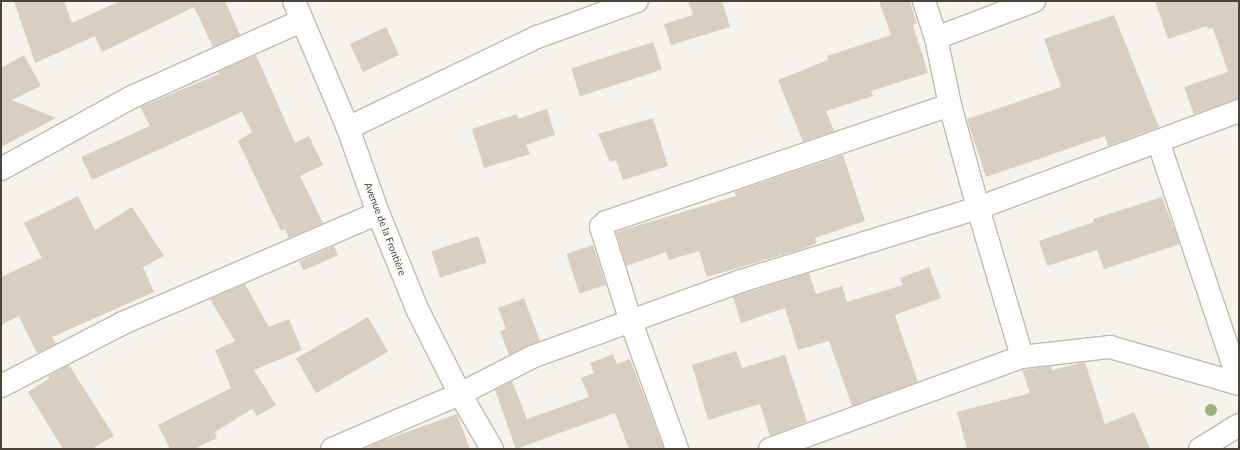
<!DOCTYPE html>
<html>
<head>
<meta charset="utf-8">
<style>
	body { margin:0 }
	#map { position:relative; width:1240px; height:450px; overflow:hidden; background:#f6f3ec; font-family:Lato,sans-serif }
	div>[style] { position:absolute }
	.building>* { inset:0; background:#d8cfc1; transform-origin:0 0 }
	.roads { filter:drop-shadow(1px 0 #c2bbae) drop-shadow(-1px 0 #c2bbae) drop-shadow(0 1px #c2bbae) drop-shadow(0 -1px #c2bbae) }
	.minor>* { height:22px; margin:-11px; padding:0 11px; transform-origin:11px; border-radius:11px; background:#fff }
	.trees>* { width:12px; height:12px; margin:-6px; border-radius:50%; background:#97b381 }
	span { translate:-50% -50%; white-space:nowrap; text-align:center; line-height:1.15; -webkit-text-stroke:3px #fff; paint-order:stroke }
	.street-label { font-size:10px; color:#4b4439 }
	.frame { position:absolute; inset:0; border:2px solid #4b4439; pointer-events:none }
</style>
</head>
<body>
<div id="map">
	<div class="building">
		<div style="clip-path:polygon(14px 1px,64px 1px,72px 23px,120px 1px,225px 1px,240px 35px,213px 47px,194px 7px,102px 52px,95px 36px,35px 63px)"></div>
		<div style="clip-path:polygon(688px 1px,722px 1px,730px 27px,671px 45px,664px 24px,693px 15px)"></div>
		<div style="clip-path:polygon(879px 1px,910px 1px,917px 24px,913px 25px,928px 73px,871px 91px,873px 96px,826px 111px,834px 131px,803px 142px,778px 80px,828px 60px,827px 56px,891px 35px)"></div>
		<div style="clip-path:polygon(1155px 1px,1239px 1px,1239px 99px,1194px 114px,1184px 87px,1228px 72px,1213px 28px,1208px 29px,1207px 26px,1168px 39px)"></div>
		<div style="clip-path:polygon(1114px 15px,1159px 127px,1108px 146px,1105px 136px,986px 177px,967px 119px,1061px 87px,1044px 39px)"></div>
		<div style="left:386px;top:27px;width:31px;height:40px;rotate:65deg"></div>
		<div style="left:653px;top:42px;width:29px;height:86px;rotate:72deg"></div>
		<div style="clip-path:polygon(24px 55px,41px 86px,12px 100px,56px 118px,1px 147px,1px 68px)"></div>
		<div style="clip-path:polygon(256px 55px,295px 143px,309px 136px,323px 165px,300px 176px,323px 223px,289px 238px,285px 229px,281px 231px,238px 141px,252px 132px,242px 112px,92px 180px,81px 157px,150px 126px,140px 107px,219px 74px,218px 72px)"></div>
		<div style="clip-path:polygon(547px 109px,555px 135px,526px 145px,530px 154px,484px 168px,472px 129px,517px 114px,518px 119px)"></div>
		<div style="clip-path:polygon(653px 118px,668px 166px,623px 180px,616px 160px,610px 162px,598px 134px)"></div>
		<div style="clip-path:polygon(843px 155px,865px 221px,815px 238px,817px 243px,802px 249px,707px 277px,699px 251px,669px 260px,666px 252px,626px 266px,616px 232px,736px 196px,734px 192px)"></div>
		<div style="clip-path:polygon(78px 196px,95px 230px,132px 207px,164px 256px,143px 267px,154px 292px,52px 337px,56px 344px,37px 353px,19px 316px,1px 325px,1px 277px,42px 258px,24px 223px)"></div>
		<div style="clip-path:polygon(1162px 197px,1180px 244px,1104px 269px,1097px 250px,1047px 266px,1039px 241px,1094px 222px,1093px 219px)"></div>
		<div style="left:478px;top:236px;width:28px;height:49px;rotate:72deg"></div>
		<div style="left:593px;top:245px;width:42px;height:28px;rotate:72deg"></div>
		<div style="left:334px;top:246px;width:10px;height:38px;rotate:66deg"></div>
		<div style="clip-path:polygon(929px 267px,941px 298px,895px 315px,918px 382px,852px 406px,829px 341px,798px 350px,785px 308px,741px 323px,733px 297px,809px 273px,816px 294px,842px 286px,847px 302px,903px 285px,900px 278px)"></div>
		<div style="clip-path:polygon(245px 284px,269px 327px,289px 319px,302px 350px,254px 370px,276px 405px,257px 416px,252px 409px,215px 432px,217px 438px,194px 449px,170px 449px,158px 425px,231px 388px,215px 350px,235px 341px,210px 299px)"></div>
		<div style="clip-path:polygon(524px 298px,540px 341px,509px 355px,500px 331px,506px 329px,498px 308px)"></div>
		<div style="left:368px;top:317px;width:40px;height:83px;rotate:60deg"></div>
		<div style="clip-path:polygon(736px 351px,742px 368px,785px 355px,807px 422px,770px 436px,760px 404px,708px 420px,692px 365px)"></div>
		<div style="clip-path:polygon(613px 354px,617px 364px,630px 359px,664px 449px,629px 449px,615px 413px,516px 449px,495px 390px,512px 381px,527px 419px,589px 397px,581px 378px,594px 373px,590px 363px)"></div>
		<div style="clip-path:polygon(1085px 362px,1105px 424px,1134px 412px,1150px 449px,967px 449px,957px 412px,1030px 393px,1022px 370px,1051px 366px,1052px 370px)"></div>
		<div style="clip-path:polygon(69px 365px,114px 436px,92px 449px,63px 449px,28px 392px,50px 378px,48px 376px)"></div>
		<div style="clip-path:polygon(457px 414px,470px 449px,369px 449px,369px 447px,379px 442px)"></div>
	</div>
	<div class="roads">
		<div class="minor">
			<div style="left:294px;top:1px;width:138px;rotate:67deg"></div>
			<div style="left:348px;top:128px;width:90px;rotate:70.6deg"></div>
			<div style="left:378px;top:213px;width:106px;rotate:67.8deg"></div>
			<div style="left:418px;top:311px;width:93px;rotate:63.2deg"></div>
			<div style="left:460px;top:394px;width:64px;rotate:59.8deg"></div>
			<div style="left:924px;top:1px;width:39px;rotate:72deg"></div>
			<div style="left:936px;top:38px;width:68px;rotate:78.2deg"></div>
			<div style="left:950px;top:105px;width:107px;rotate:74.8deg"></div>
			<div style="left:978px;top:208px;width:155px;rotate:73.5deg"></div>
			<div style="left:936px;top:38px;width:105px;rotate:-20.7deg"></div>
			<div style="left:348px;top:128px;width:210px;rotate:-25.7deg"></div>
			<div style="left:537px;top:37px;width:106px;rotate:-19.8deg"></div>
			<div style="left:1158px;top:141px;width:253px;rotate:71.4deg"></div>
			<div style="left:1px;top:169px;width:149px;rotate:-28.8deg"></div>
			<div style="left:132px;top:97px;width:185px;rotate:-24.2deg"></div>
			<div style="left:1px;top:386px;width:137px;rotate:-27.3deg"></div>
			<div style="left:123px;top:323px;width:278px;rotate:-23.3deg"></div>
			<div style="left:332px;top:449px;width:139px;rotate:-23.3deg"></div>
			<div style="left:460px;top:394px;width:81px;rotate:-27.2deg"></div>
			<div style="left:532px;top:357px;width:222px;rotate:-20deg"></div>
			<div style="left:741px;top:281px;width:248px;rotate:-17.1deg"></div>
			<div style="left:978px;top:208px;width:278px;rotate:-20.4deg"></div>
			<div style="left:677px;top:449px;width:135px;rotate:-109.9deg"></div>
			<div style="left:631px;top:322px;width:100px;rotate:-107.5deg"></div>
			<div style="left:601px;top:227px;width:7px;rotate:-45deg"></div>
			<div style="left:606px;top:222px;width:363px;rotate:-18.8deg"></div>
			<div style="left:770px;top:449px;width:268px;rotate:-20.1deg"></div>
			<div style="left:1022px;top:357px;width:89px;rotate:-6.5deg"></div>
			<div style="left:1110px;top:347px;width:134px;rotate:16deg"></div>
			<div style="left:1200px;top:449px;width:46px;rotate:-31.6deg"></div>
		</div>
	</div>
	<div class="trees">
		<div style="left:1211px;top:410px"></div>
	</div>
	<div class="street-label">
		<span style="left:385px;top:229px;rotate:69deg">Avenue de la Frontière</span>
	</div>
	<div class="frame"></div>
</div>
</body>
</html>
